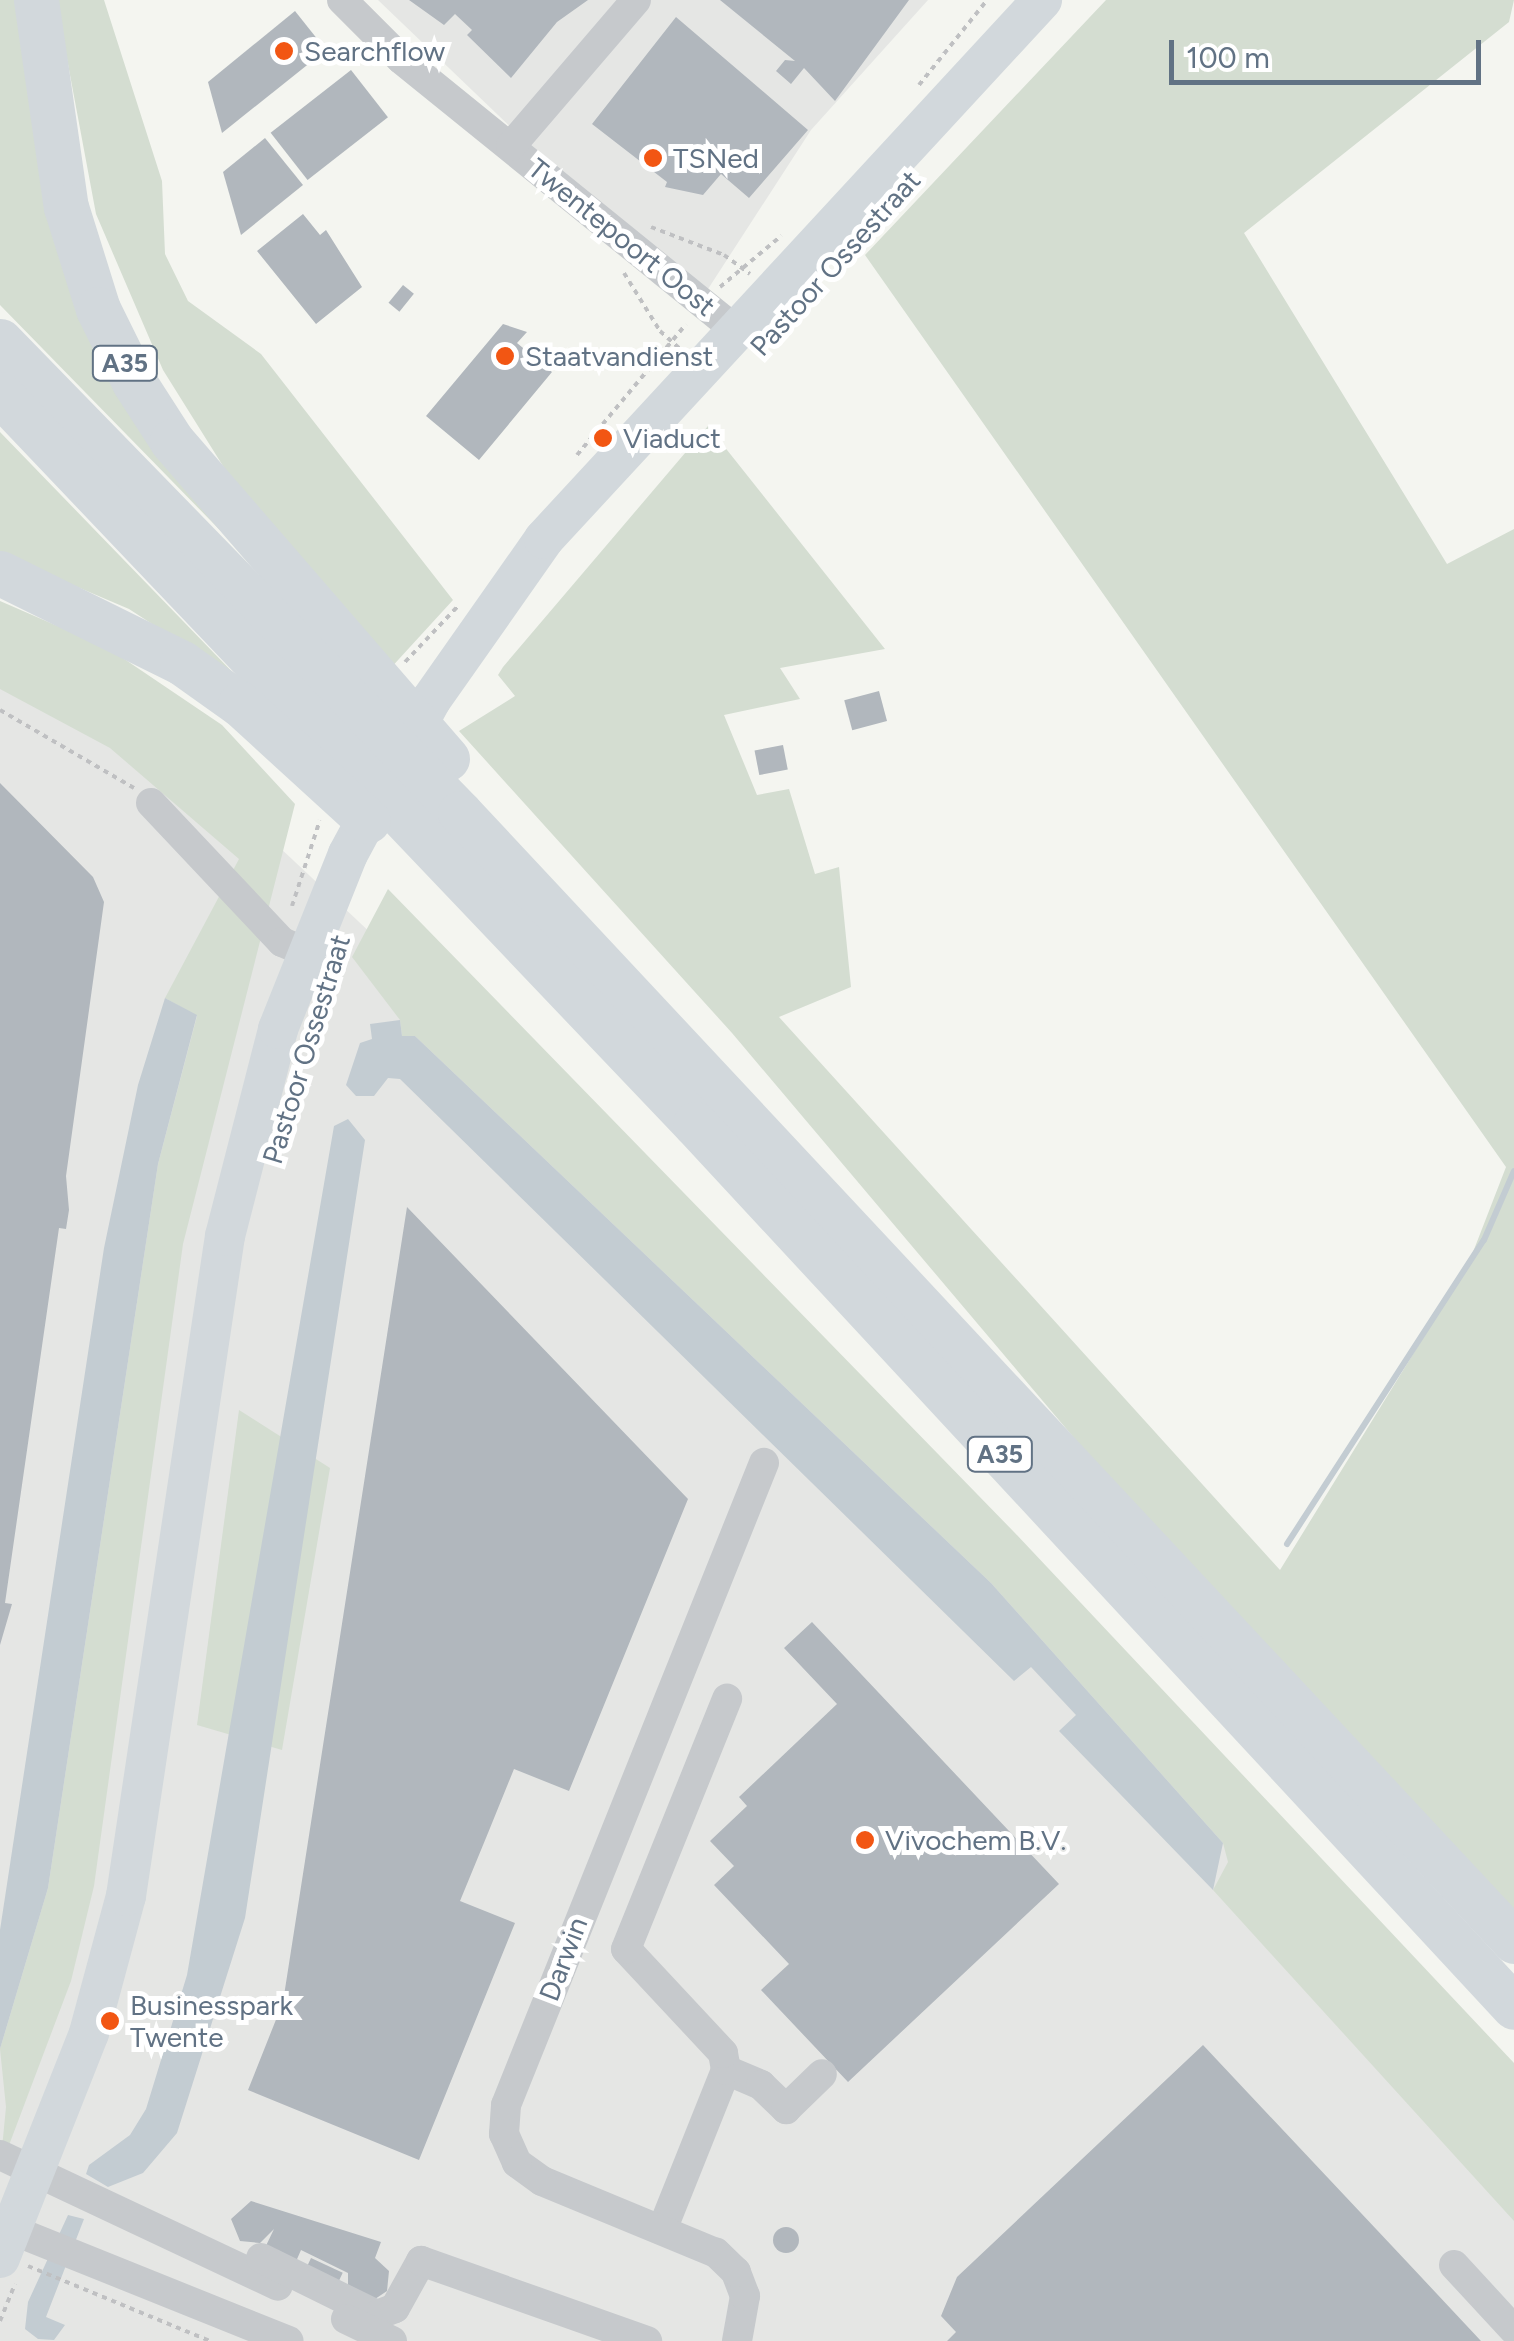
<!DOCTYPE html>
<html>
<head>
<meta charset="utf-8">
<style>
	body { margin:0 }
	#map { position:relative; width:1514px; height:2341px; overflow:hidden; background:#f4f5f0; font-family:Figtree,sans-serif }
	div>[style] { position:absolute }
	.built>* { inset:0; background:#e5e6e4 }
	.green>* { inset:0; background:#d4ddd1 }
	.water>* { inset:0; background:#c3ccd2 }
	.stream>* { height:6px; margin:-3px; padding:0 3px; transform-origin:3px; border-radius:3px; background:#c3ccd2 }
	.building>* { inset:0; background:#b1b7bd; transform-origin:0 0 }
	.round { border-radius:50% }
	.path>* { height:4px; margin-top:-2px; transform-origin:0; background:repeating-linear-gradient(90deg,#bfc0c2 0 5px,transparent 0 10px) }
	.minor>* { height:30px; margin:-15px; padding:0 15px; transform-origin:15px; border-radius:15px; background:#c6c9cc }
	.major>* { height:40px; margin:-20px; padding:0 20px; transform-origin:20px; border-radius:20px; background:#d2d8dc }
	.highway>* { height:45px; margin:-22.5px; padding:0 22.5px; transform-origin:22.5px; border-radius:22.5px; background:#d2d8dc }
	.dots>* { width:28px; height:28px; translate:-50% -50%; box-sizing:border-box; border:5px solid #fff; border-radius:50% }
	span { translate:-50% -50%; white-space:nowrap; text-align:center; line-height:1.15; -webkit-text-stroke:10px #fff; paint-order:stroke }
	.shield-label span { padding:2px 8px; background:#fff; border:2px solid; border-radius:8px; -webkit-text-stroke-width:0 }
	.shield-label { font-size:25px; color:#617284; font-weight:700 }
	.poi-label { font-size:28px; color:#617284 }
	.left { translate:0 -50%; text-align:left }
	.street-label { font-size:28px; color:#617284 }
	.scale { position:absolute; left:1169px; top:40px; width:312px; height:45px; box-sizing:border-box; border:5px solid #617284; border-top:0; padding-left:12px; font-size:30px; line-height:35px; white-space:nowrap; color:#617284; -webkit-text-stroke:8px #fff; paint-order:stroke }
</style>
</head>
<body>
<div id="map">
	<div class="built">
		<div style="clip-path:polygon(378px 0,928px 0,811px 130px,697px 306px)"></div>
		<div style="clip-path:polygon(0 659px,180px 754px,374px 936px,1514px 2114px,1514px 2341px,0 2341px)"></div>
	</div>
	<div class="green">
		<div style="clip-path:polygon(0 0,23px 0,63px 243px,295px 607px,0 305px)"></div>
		<div style="clip-path:polygon(56px 0,104px 0,162px 181px,165px 254px,188px 301px,261px 354px,453px 600px,388px 671px,243px 498px,163px 370px,96px 214px)"></div>
		<div style="clip-path:polygon(1106px 0,1514px 0,1509px 22px,1244px 233px,1447px 564px,1514px 529px,1514px 1910px,1080px 1445px,732px 1033px,459px 731px,515px 696px,498px 675px,503px 667px,708px 426px,885px 649px,780px 668px,800px 699px,724px 715px,757px 795px,789px 789px,815px 874px,839px 867px,851px 987px,779px 1017px,1280px 1570px,1468px 1265px,1506px 1167px,865px 255px)"></div>
		<div style="clip-path:polygon(0 432px,243px 683px,129px 609px,0 554px)"></div>
		<div style="clip-path:polygon(0 601px,108px 648px,222px 725px,295px 804px,183px 1244px,94px 1886px,71px 1981px,0 2169px,6px 2107px,0 2049px,48px 1888px,158px 1164px,197px 1016px,165px 998px,239px 859px,110px 748px,0 689px)"></div>
		<div style="clip-path:polygon(388px 889px,1014px 1532px,1514px 2063px,1514px 2221px,1213px 1890px,1228px 1862px,1223px 1843px,991px 1583px,415px 1036px,402px 1036px,400px 1020px,352px 957px)"></div>
		<div style="clip-path:polygon(239px 1410px,330px 1468px,282px 1750px,197px 1725px)"></div>
	</div>
	<div class="water">
		<div style="clip-path:polygon(165px 998px,197px 1015px,158px 1164px,48px 1888px,0 2049px,0 1930px,104px 1248px,138px 1085px)"></div>
		<div style="clip-path:polygon(400px 1020px,402px 1036px,415px 1036px,991px 1583px,1223px 1843px,1213px 1890px,1059px 1731px,1076px 1715px,1031px 1667px,1014px 1681px,400px 1079px,388px 1078px,374px 1096px,356px 1096px,346px 1085px,360px 1043px,372px 1039px,370px 1024px)"></div>
		<div style="clip-path:polygon(348px 1119px,365px 1140px,245px 1918px,177px 2133px,143px 2173px,108px 2187px,86px 2174px,89px 2165px,130px 2135px,146px 2109px,187px 1975px,334px 1126px)"></div>
		<div style="clip-path:polygon(68px 2215px,84px 2219px,46px 2317px,65px 2325px,54px 2340px,38px 2339px,25px 2329px,28px 2302px)"></div>
	</div>
	<div class="stream">
		<div style="left:1287px;top:1544px;width:362px;rotate:-57.1deg"></div>
		<div style="left:1484px;top:1240px;width:75px;rotate:-66.5deg"></div>
	</div>
	<div class="building">
		<div style="clip-path:polygon(409px 0,588px 0,557px 22px,511px 78px,467px 35px,472px 30px,455px 14px,444px 25px)"></div>
		<div style="clip-path:polygon(720px 0,909px 0,835px 101px,804px 68px,791px 84px,776px 71px,785px 60px,795px 61px)"></div>
		<div style="clip-path:polygon(295px 11px,326px 50px,222px 133px,208px 82px)"></div>
		<div style="clip-path:polygon(676px 17px,808px 130px,749px 198px,721px 174px,703px 195px,665px 187px,667px 182px,592px 124px)"></div>
		<div style="left:351px;top:70px;width:60px;height:102px;rotate:52deg"></div>
		<div style="clip-path:polygon(265px 138px,303px 185px,241px 235px,223px 172px)"></div>
		<div style="clip-path:polygon(303px 214px,320px 235px,326px 230px,362px 287px,316px 324px,257px 251px)"></div>
		<div style="left:403px;top:285px;width:14px;height:23px;rotate:39deg"></div>
		<div style="clip-path:polygon(503px 324px,527px 332px,517px 343px,552px 372px,479px 460px,426px 416px)"></div>
		<div style="left:879px;top:691px;width:31px;height:36px;rotate:75deg"></div>
		<div style="left:783px;top:745px;width:25px;height:29px;rotate:79deg"></div>
		<div style="clip-path:polygon(0 783px,93px 877px,104px 902px,66px 1176px,69px 1210px,66px 1229px,59px 1228px,5px 1603px,12px 1604px,0 1645px)"></div>
		<div style="clip-path:polygon(407px 1207px,688px 1499px,569px 1791px,514px 1769px,488px 1833px,460px 1901px,515px 1923px,419px 2160px,248px 2090px,283px 2002px)"></div>
		<div style="clip-path:polygon(812px 1622px,1059px 1884px,848px 2082px,761px 1990px,789px 1964px,714px 1885px,734px 1866px,710px 1841px,747px 1806px,739px 1797px,837px 1704px,784px 1648px)"></div>
		<div style="clip-path:polygon(1203px 2045px,1408px 2263px,1481px 2341px,947px 2341px,956px 2332px,941px 2316px,957px 2277px)"></div>
		<div style="clip-path:polygon(251px 2201px,381px 2242px,375px 2258px,389px 2271px,387px 2291px,372px 2301px,348px 2286px,348px 2273px,301px 2250px,294px 2266px,263px 2252px,274px 2229px,260px 2243px,240px 2241px,231px 2219px)"></div>
		<div class="round" style="left:773px;top:2227px;width:26px;height:26px"></div>
		<div style="left:311px;top:2258px;width:35px;height:13px;rotate:25deg"></div>
	</div>
	<div class="path">
		<div style="left:919px;top:85px;width:109px;rotate:-51.3deg"></div>
		<div style="left:651px;top:227px;width:78px;rotate:21deg"></div>
		<div style="left:724px;top:255px;width:32px;rotate:36deg"></div>
		<div style="left:624px;top:273px;width:68px;rotate:58.2deg"></div>
		<div style="left:660px;top:331px;width:27px;rotate:42deg"></div>
		<div style="left:720px;top:287px;width:80px;rotate:-39.9deg"></div>
		<div style="left:577px;top:455px;width:170px;rotate:-50.2deg"></div>
		<div style="left:405px;top:662px;width:76px;rotate:-46.6deg"></div>
		<div style="left:0;top:710px;width:155px;rotate:30.2deg"></div>
		<div style="left:292px;top:906px;width:90px;rotate:-72deg"></div>
		<div style="left:28px;top:2266px;width:197px;rotate:22.4deg"></div>
		<div style="left:0;top:2321px;width:40px;rotate:-68deg"></div>
	</div>
	<div class="minor">
		<div style="left:342px;top:0;width:83px;rotate:45deg"></div>
		<div style="left:401px;top:59px;width:429px;rotate:39deg"></div>
		<div style="left:511px;top:146px;width:192px;rotate:-49.4deg"></div>
		<div style="left:151px;top:803px;width:191px;rotate:46.7deg"></div>
		<div style="left:282px;top:942px;width:26px;rotate:23deg"></div>
		<div style="left:726px;top:2070px;width:38px;rotate:23deg"></div>
		<div style="left:761px;top:2085px;width:35px;rotate:44deg"></div>
		<div style="left:786px;top:2109px;width:50px;rotate:-44.2deg"></div>
		<div style="left:0;top:2155px;width:307px;rotate:25.2deg"></div>
		<div style="left:0;top:2225px;width:311px;rotate:21.9deg"></div>
		<div style="left:662px;top:2230px;width:172px;rotate:-68.2deg"></div>
		<div style="left:726px;top:2070px;width:17px;rotate:-100deg"></div>
		<div style="left:723px;top:2053px;width:142px;rotate:-133deg"></div>
		<div style="left:626px;top:1949px;width:270px;rotate:-68deg"></div>
		<div style="left:261px;top:2258px;width:129px;rotate:26.2deg"></div>
		<div style="left:377px;top:2315px;width:19px;rotate:-21deg"></div>
		<div style="left:395px;top:2308px;width:54px;rotate:-61deg"></div>
		<div style="left:421px;top:2261px;width:240px;rotate:19.5deg"></div>
		<div style="left:1454px;top:2265px;width:88px;rotate:47.3deg"></div>
		<div style="left:346px;top:2319px;width:51px;rotate:25.6deg"></div>
		<div style="left:737px;top:2341px;width:46px;rotate:-79.9deg"></div>
		<div style="left:745px;top:2296px;width:26px;rotate:-111deg"></div>
		<div style="left:736px;top:2272px;width:28px;rotate:-136deg"></div>
		<div style="left:716px;top:2253px;width:188px;rotate:-157.5deg"></div>
		<div style="left:542px;top:2181px;width:31px;rotate:-144deg"></div>
		<div style="left:517px;top:2163px;width:32px;rotate:-114deg"></div>
		<div style="left:504px;top:2134px;width:29px;rotate:-86deg"></div>
		<div style="left:506px;top:2105px;width:692px;rotate:-68.11deg"></div>
	</div>
	<div class="major">
		<div style="left:0;top:2258px;width:242px;rotate:-68.4deg"></div>
		<div style="left:89px;top:2033px;width:142px;rotate:-74.9deg"></div>
		<div style="left:126px;top:1896px;width:667px;rotate:-81.47deg"></div>
		<div style="left:225px;top:1236px;width:214px;rotate:-75.6deg"></div>
		<div style="left:278px;top:1029px;width:188px;rotate:-68.2deg"></div>
		<div style="left:348px;top:854px;width:175px;rotate:-61.7deg"></div>
		<div style="left:431px;top:700px;width:197px;rotate:-54.9deg"></div>
		<div style="left:544px;top:539px;width:734px;rotate:-47.26deg"></div>
	</div>
	<div class="highway">
		<div style="left:36px;top:0;width:209px;rotate:81.8deg"></div>
		<div style="left:66px;top:207px;width:107px;rotate:72.6deg"></div>
		<div style="left:98px;top:309px;width:81px;rotate:63.7deg"></div>
		<div style="left:134px;top:382px;width:70px;rotate:57.2deg"></div>
		<div style="left:172px;top:441px;width:420px;rotate:49.1deg"></div>
		<div style="left:0;top:341px;width:659px;rotate:45.74deg"></div>
		<div style="left:460px;top:813px;width:1544px;rotate:46.94deg"></div>
		<div style="left:0;top:394px;width:1008px;rotate:46.41deg"></div>
		<div style="left:695px;top:1124px;width:1204px;rotate:47.15deg"></div>
		<div style="left:0;top:573px;width:203px;rotate:26.3deg"></div>
		<div style="left:182px;top:663px;width:71px;rotate:35.3deg"></div>
		<div style="left:240px;top:704px;width:173px;rotate:42.4deg"></div>
	</div>
	<div class="dots">
		<div style="left:284px;top:51px;background:#f25613"></div>
		<div style="left:653px;top:158px;background:#f25613"></div>
		<div style="left:505px;top:356px;background:#f25613"></div>
		<div style="left:603px;top:438px;background:#f25613"></div>
		<div style="left:865px;top:1840px;background:#f25613"></div>
		<div style="left:110px;top:2021px;background:#f25613"></div>
	</div>
	<div class="shield-label">
		<span style="left:125px;top:363px">A35</span>
		<span style="left:1000px;top:1454px">A35</span>
	</div>
	<div class="poi-label">
		<span class="left" style="left:304px;top:51px">Searchflow</span>
		<span class="left" style="left:673px;top:158px">TSNed</span>
		<span class="left" style="left:525px;top:356px">Staatvandienst</span>
		<span class="left" style="left:623px;top:438px">Viaduct</span>
		<span class="left" style="left:885px;top:1840px">Vivochem B.V.</span>
		<span class="left" style="left:130px;top:2021px">Businesspark<br>Twente</span>
	</div>
	<div class="street-label">
		<span style="left:622px;top:237px;rotate:39deg">Twentepoort Oost</span>
		<span style="left:835px;top:263px;rotate:-48deg">Pastoor Ossestraat</span>
		<span style="left:306px;top:1049px;rotate:-73deg">Pastoor Ossestraat</span>
		<span style="left:563px;top:1959px;rotate:-69deg">Darwin</span>
	</div>
	<div class="scale">100 m</div>
</div>
</body>
</html>
